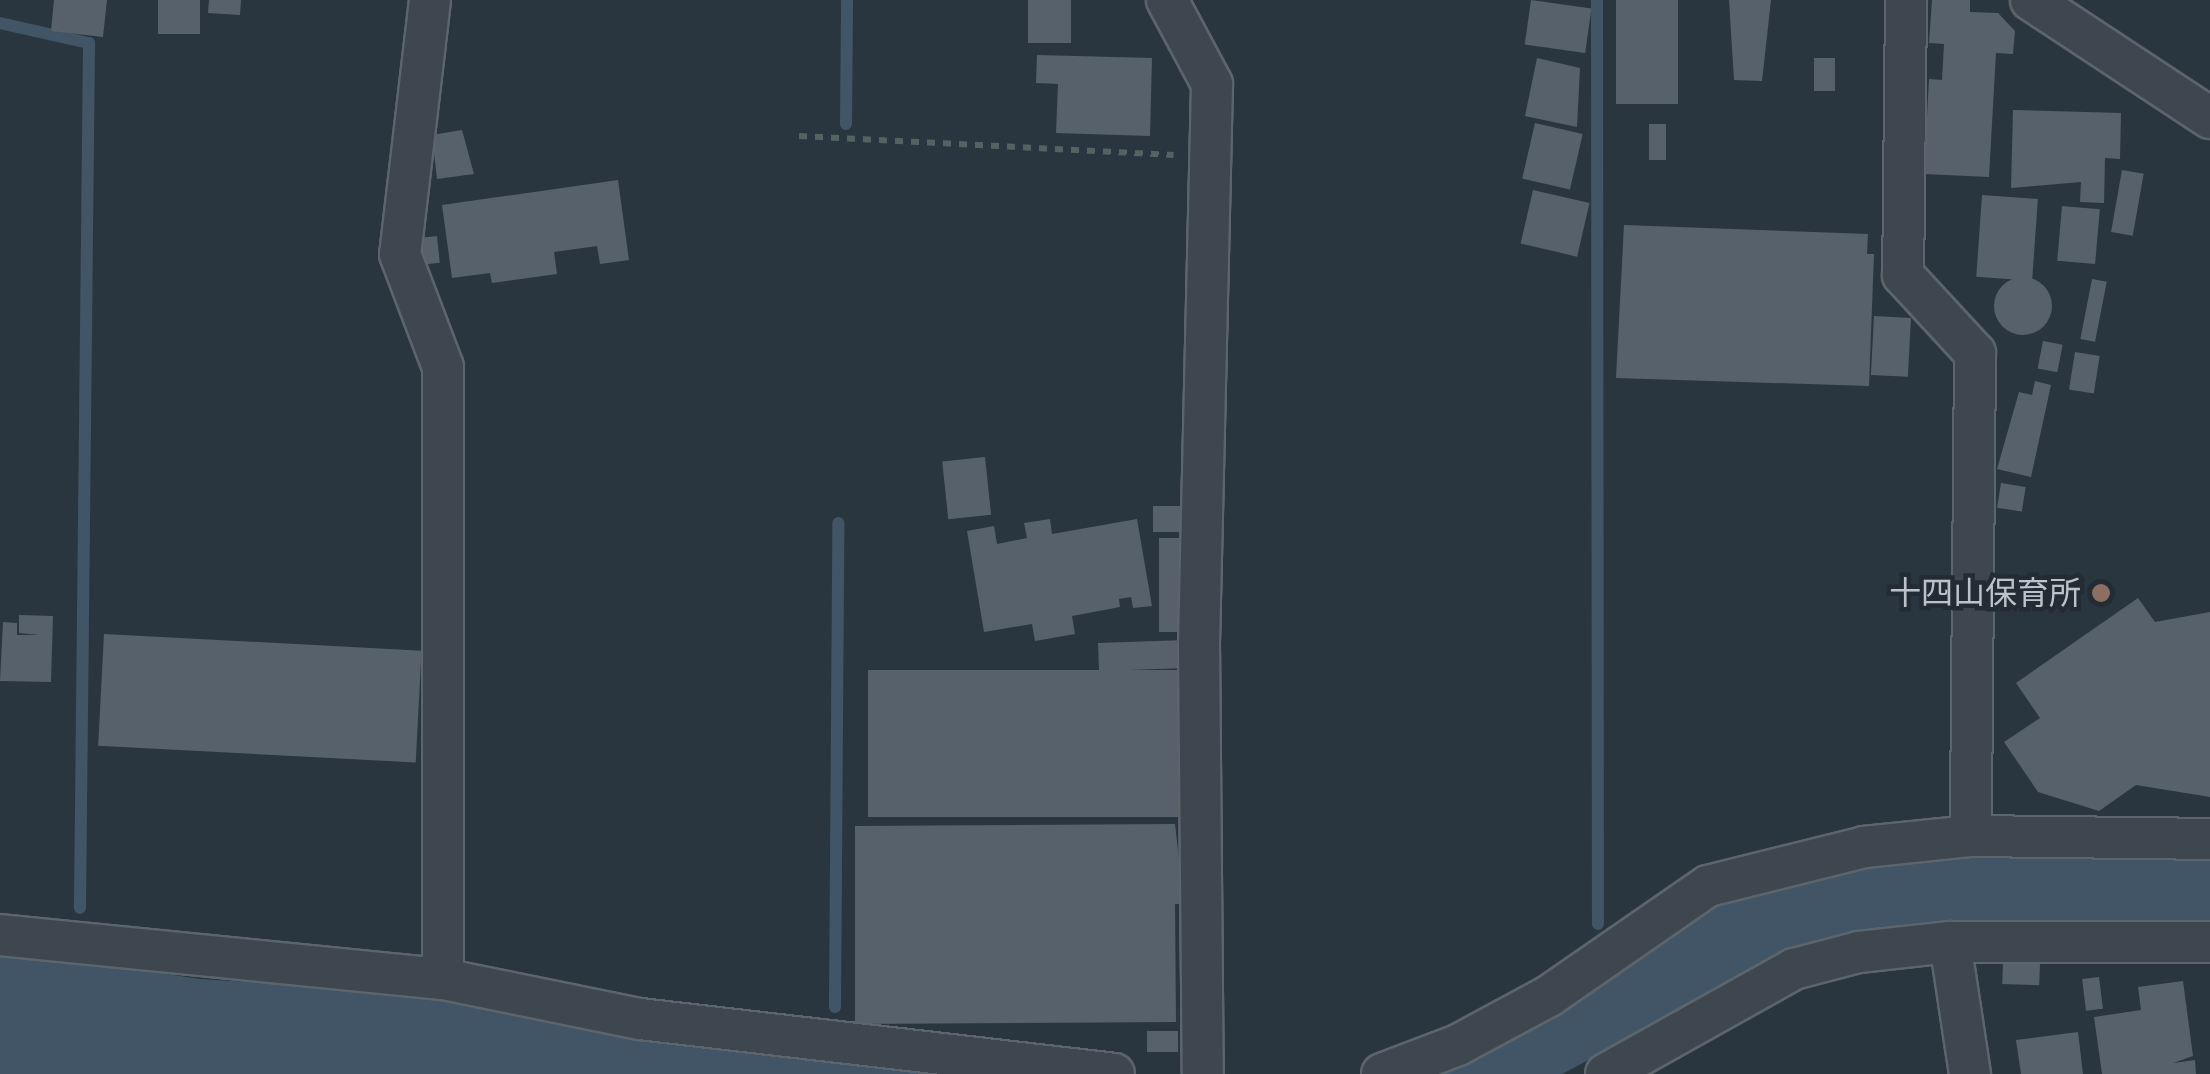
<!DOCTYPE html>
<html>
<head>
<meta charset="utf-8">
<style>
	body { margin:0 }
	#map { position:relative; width:2210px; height:1074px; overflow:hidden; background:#2a363f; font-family:"Fira Sans","Noto Sans JP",sans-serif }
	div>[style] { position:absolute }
	.water>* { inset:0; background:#425566 }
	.stream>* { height:12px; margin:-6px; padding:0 6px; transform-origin:6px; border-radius:6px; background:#425566 }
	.building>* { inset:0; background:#56616c; transform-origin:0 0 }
	.round { border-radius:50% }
	.path>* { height:6px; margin-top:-3px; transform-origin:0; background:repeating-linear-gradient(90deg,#516362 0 8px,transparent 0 16px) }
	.roads { filter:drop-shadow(2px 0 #5c656d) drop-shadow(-2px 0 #5c656d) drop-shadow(0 2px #5c656d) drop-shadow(0 -2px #5c656d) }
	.minor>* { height:40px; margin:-20px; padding:0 20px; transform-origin:20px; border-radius:20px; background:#3e474f }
	.dots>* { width:28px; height:28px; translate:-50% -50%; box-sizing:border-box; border:5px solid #232c35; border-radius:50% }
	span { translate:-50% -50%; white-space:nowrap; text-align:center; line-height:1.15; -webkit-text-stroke:9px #232c35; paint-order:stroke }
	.poi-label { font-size:32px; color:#bbc2ca }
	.right { translate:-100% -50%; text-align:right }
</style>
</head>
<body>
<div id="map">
	<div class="water">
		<div style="clip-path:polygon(2020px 855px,2210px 858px,2210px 926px,1805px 946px,1562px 1074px,1444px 1074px,1732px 895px,1907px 860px)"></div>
		<div style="clip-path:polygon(0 949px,200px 979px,437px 994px,643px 1040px,981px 1074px,0 1074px)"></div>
	</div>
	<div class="stream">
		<div style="left:1597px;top:0;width:924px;rotate:89.94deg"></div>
		<div style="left:0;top:23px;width:91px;rotate:12.7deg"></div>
		<div style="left:89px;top:43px;width:865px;rotate:90.6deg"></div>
		<div style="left:846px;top:124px;width:124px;rotate:-89.5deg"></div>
		<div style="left:835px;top:1007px;width:484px;rotate:-89.6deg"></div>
	</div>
	<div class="building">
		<div style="clip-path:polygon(54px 0,107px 0,103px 37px,51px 31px)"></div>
		<div style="left:158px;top:0;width:42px;height:34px"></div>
		<div style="clip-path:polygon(209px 0,241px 0,240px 15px,208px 13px)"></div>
		<div style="left:1028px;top:0;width:43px;height:43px"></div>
		<div style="left:1531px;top:0;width:61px;height:45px;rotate:8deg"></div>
		<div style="left:1616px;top:0;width:62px;height:104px"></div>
		<div style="clip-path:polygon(1729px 0,1771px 0,1762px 81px,1734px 80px)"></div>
		<div style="clip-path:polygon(1932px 0,1970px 0,1970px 12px,1998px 13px,2015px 31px,2013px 54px,1996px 53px,1989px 177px,1924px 174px,1929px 79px,1942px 80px,1944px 44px,1929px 43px)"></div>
		<div style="clip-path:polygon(1037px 55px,1152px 58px,1150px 136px,1056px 133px,1058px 84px,1036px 83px)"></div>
		<div style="clip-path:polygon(1537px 58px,1580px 68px,1577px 127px,1525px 116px)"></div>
		<div style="left:1814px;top:58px;width:21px;height:33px"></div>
		<div style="clip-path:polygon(2013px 110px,2121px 113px,2120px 159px,2105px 158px,2104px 203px,2080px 202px,2081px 182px,2011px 188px)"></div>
		<div style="left:1535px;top:123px;width:49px;height:57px;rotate:13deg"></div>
		<div style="left:1649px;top:124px;width:17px;height:36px"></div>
		<div style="clip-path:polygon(462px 130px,474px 174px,437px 179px,432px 135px)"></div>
		<div style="left:2122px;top:170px;width:22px;height:63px;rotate:10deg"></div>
		<div style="clip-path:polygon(618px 180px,629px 260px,600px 264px,597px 246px,554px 252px,557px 274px,492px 283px,490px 273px,452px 278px,442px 205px)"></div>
		<div style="left:1533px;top:190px;width:58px;height:55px;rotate:13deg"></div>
		<div style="left:1982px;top:195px;width:56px;height:82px;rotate:4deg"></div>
		<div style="left:2062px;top:206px;width:38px;height:55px;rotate:5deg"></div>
		<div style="clip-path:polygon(1624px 225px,1868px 234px,1867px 254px,1874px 254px,1869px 386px,1616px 378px)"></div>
		<div style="left:437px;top:236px;width:27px;height:16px;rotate:84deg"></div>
		<div class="round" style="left:1994px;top:277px;width:58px;height:58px"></div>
		<div style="left:2092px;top:279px;width:15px;height:61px;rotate:11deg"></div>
		<div style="left:1874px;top:316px;width:37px;height:59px;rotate:3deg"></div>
		<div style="left:2043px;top:341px;width:20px;height:28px;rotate:11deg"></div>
		<div style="left:2075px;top:352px;width:25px;height:38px;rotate:9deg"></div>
		<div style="clip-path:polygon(2035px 381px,2051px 385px,2031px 477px,1997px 469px,2019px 392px,2032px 395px)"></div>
		<div style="left:985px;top:457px;width:58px;height:43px;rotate:84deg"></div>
		<div style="left:2001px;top:483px;width:25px;height:25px;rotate:9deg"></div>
		<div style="left:1153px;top:506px;width:33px;height:26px"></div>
		<div style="clip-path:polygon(1050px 519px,1052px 534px,1137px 519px,1152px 606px,1133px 608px,1131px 597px,1119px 599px,1120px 607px,1072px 616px,1075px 634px,1035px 641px,1032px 624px,984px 632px,967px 531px,994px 526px,997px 544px,1027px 538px,1024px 523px)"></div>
		<div style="left:1159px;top:538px;width:30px;height:94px"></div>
		<div style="clip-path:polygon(2138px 598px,2155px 622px,2210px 612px,2210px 797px,2136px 785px,2099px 811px,2038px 792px,2004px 742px,2040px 718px,2016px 683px)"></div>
		<div style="clip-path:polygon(19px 615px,53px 616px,51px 682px,0 681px,3px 622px,17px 623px,17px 635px,39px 635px,19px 633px)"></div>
		<div style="left:104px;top:634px;width:318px;height:112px;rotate:3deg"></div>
		<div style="left:1186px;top:640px;width:28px;height:88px;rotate:88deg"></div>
		<div style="left:1185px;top:670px;width:147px;height:317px;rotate:90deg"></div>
		<div style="clip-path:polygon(1175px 824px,1184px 904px,1175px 904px,1176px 1022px,855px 1024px,855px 826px)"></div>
		<div style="left:2003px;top:962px;width:37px;height:22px;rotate:2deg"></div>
		<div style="left:2099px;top:977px;width:32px;height:17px;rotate:83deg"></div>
		<div style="clip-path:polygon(2183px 981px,2193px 1056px,2173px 1063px,2195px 1060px,2196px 1074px,2102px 1074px,2094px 1017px,2141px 1010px,2138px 987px)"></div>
		<div style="left:1147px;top:1031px;width:31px;height:21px"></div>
		<div style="clip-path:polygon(2078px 1032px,2083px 1074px,2021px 1074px,2016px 1040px)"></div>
	</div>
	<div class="path">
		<div style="left:799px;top:136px;width:375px;rotate:2.9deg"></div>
	</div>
	<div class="roads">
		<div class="minor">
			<div style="left:430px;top:0;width:256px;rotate:96.7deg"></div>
			<div style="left:400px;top:254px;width:121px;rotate:69.2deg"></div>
			<div style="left:443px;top:367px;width:612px;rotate:90deg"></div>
			<div style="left:1167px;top:0;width:95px;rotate:61.8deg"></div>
			<div style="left:1212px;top:84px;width:559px;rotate:91.33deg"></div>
			<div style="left:1199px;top:643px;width:431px;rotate:89.5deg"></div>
			<div style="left:1906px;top:0;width:275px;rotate:90.6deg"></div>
			<div style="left:1903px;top:275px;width:106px;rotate:47.3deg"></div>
			<div style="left:1975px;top:353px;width:483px;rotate:90.5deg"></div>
			<div style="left:2031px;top:0;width:214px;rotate:33.4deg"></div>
			<div style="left:0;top:935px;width:445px;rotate:5.7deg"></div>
			<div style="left:443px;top:979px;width:201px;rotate:11.5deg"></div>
			<div style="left:640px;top:1019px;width:477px;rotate:6.6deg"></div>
			<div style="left:1950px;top:942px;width:134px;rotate:81.4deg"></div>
			<div style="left:1382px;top:1074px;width:81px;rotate:-20.9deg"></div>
			<div style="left:1458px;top:1045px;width:103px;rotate:-28.3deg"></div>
			<div style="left:1549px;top:996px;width:193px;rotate:-34.7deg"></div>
			<div style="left:1708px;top:886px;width:161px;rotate:-14deg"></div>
			<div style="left:1864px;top:847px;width:108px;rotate:-5.9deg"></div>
			<div style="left:1971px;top:836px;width:239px;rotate:0.7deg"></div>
			<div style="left:1606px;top:1074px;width:215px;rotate:-29.2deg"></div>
			<div style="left:1794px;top:969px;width:67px;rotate:-14.7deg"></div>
			<div style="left:1859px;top:952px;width:92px;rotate:-6.3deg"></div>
			<div style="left:1950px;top:942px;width:260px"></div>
		</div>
	</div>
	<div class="dots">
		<div style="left:2101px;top:593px;background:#8d6e63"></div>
	</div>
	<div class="poi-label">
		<span class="right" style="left:2081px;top:593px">十四山保育所</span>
	</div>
</div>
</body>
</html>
